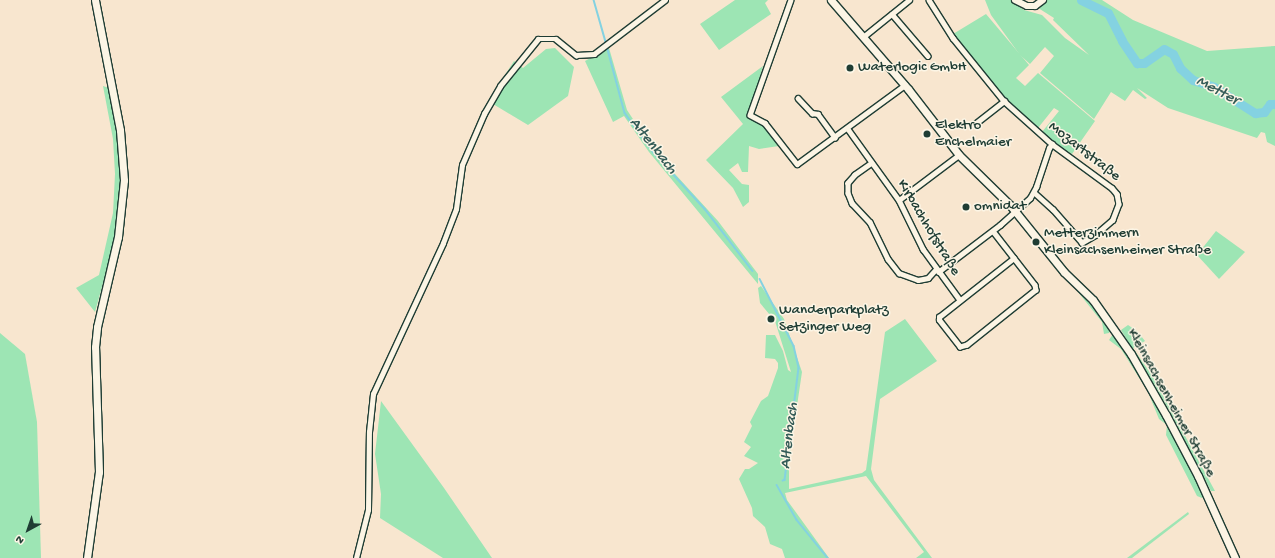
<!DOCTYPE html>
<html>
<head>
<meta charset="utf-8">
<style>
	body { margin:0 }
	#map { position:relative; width:1275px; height:558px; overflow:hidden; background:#f8e6cf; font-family:"Gochi Hand",sans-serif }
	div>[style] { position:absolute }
	.green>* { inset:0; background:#9de5b4 }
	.stream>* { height:1.5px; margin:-0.75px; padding:0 0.75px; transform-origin:0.75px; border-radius:0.75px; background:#84d2e1 }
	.river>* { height:9px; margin:-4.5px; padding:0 4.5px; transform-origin:4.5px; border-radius:4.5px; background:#84d2e1 }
	.roads { filter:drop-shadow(1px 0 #1f3d34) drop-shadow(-1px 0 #1f3d34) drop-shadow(0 1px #1f3d34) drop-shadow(0 -1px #1f3d34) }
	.minor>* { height:4.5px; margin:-2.25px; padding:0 2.25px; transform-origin:2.25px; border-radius:2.25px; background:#fcf5e5 }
	.tertiary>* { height:6px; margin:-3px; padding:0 3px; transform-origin:3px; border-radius:3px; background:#fcf5e5 }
	.secondary>* { height:7px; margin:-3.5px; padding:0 3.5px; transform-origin:3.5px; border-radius:3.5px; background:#fcf5e5 }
	.dots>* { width:11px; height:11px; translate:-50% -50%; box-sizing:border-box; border:2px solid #fcf5e5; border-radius:50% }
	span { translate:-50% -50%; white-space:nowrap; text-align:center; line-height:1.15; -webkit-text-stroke:3px #fcf5e5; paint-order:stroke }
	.poi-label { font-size:15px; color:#1f3d34 }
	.left { translate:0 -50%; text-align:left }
	.street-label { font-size:15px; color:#1f3d34 }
	.water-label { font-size:16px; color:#335b57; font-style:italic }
	.north { position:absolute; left:8px; top:510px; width:40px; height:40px; -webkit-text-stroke:3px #fcf5e5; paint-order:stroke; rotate:220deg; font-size:11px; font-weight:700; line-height:16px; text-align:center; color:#1f3d34 }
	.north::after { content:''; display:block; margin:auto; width:14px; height:18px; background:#1f3d34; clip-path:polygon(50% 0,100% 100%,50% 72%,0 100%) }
</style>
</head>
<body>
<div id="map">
	<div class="green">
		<div style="clip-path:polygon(735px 0,768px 0,765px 3px,771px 14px,719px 50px,700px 24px)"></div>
		<div style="clip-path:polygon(985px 0,1011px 0,1024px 10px,1042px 15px,1065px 38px,1089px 55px,1053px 20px,1054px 18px,1035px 6px,1043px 0,1102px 0,1133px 20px,1207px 51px,1275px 46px,1275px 146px,1267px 142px,1265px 133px,1261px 132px,1257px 138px,1168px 108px,1137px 88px,1147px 98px,1145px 99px,1133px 90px,1125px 101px,1111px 92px,1094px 119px,1040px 73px,1054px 56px,1045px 47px,1030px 64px,1020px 55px,991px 15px)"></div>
		<div style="clip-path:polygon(986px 14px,1029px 65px,1016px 78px,1025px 86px,1038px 73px,1095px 121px,1072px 154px,1052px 142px,1042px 132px,1059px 111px,1054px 108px,1038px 128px,1000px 93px,953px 34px)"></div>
		<div style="clip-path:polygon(555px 48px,574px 67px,568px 96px,528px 125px,488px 101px,514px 61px,523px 68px,546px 49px)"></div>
		<div style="clip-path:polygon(609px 48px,627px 110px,654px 151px,718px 221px,758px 274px,758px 284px,649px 152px,624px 116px,613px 122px,585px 61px)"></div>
		<div style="clip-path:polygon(763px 66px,749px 116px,763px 123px,779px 146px,759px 149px,749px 146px,748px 172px,742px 172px,738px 163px,729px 170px,742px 184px,749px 185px,749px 202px,743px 207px,733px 188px,706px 160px,743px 124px,721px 97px)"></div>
		<div style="clip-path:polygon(103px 86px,109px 88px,120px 146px,121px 177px,115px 240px,95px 312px,76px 288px,99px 275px,113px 213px,115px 174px,113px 139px)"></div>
		<div style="clip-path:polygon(1216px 231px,1245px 252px,1219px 279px,1197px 255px)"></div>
		<div style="clip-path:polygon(761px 286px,784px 319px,802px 372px,789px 460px,789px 489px,862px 473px,866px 470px,885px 332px,905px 319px,937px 361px,880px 399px,871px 469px,874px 480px,932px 558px,916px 558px,924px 552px,866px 476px,785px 493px,787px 500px,829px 558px,785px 558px,782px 549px,770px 544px,765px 527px,753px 516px,752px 508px,739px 479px,745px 469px,749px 469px,758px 463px,744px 456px,751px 447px,744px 442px,752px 426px,750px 422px,761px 401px,768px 396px,778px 368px,778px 363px,775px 359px,765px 358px,766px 335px,775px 335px,783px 351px,788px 370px,791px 372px,775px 321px,760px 303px,758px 288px)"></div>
		<div style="clip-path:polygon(1081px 290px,1110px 331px,1109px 333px,1104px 334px,1102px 322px,1078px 292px)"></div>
		<div style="clip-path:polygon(1128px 325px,1137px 331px,1145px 341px,1133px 348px,1153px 377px,1215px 491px,1211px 491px,1168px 408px,1121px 330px)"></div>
		<div style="clip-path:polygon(0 333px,25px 354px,37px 422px,41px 558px,0 558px)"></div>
		<div style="clip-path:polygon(1113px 334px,1150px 391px,1198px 481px,1204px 496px,1202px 498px,1197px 496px,1166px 435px,1167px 425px,1159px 419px,1148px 392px,1121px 349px,1109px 340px)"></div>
		<div style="clip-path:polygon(381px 401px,444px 488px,492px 558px,443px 558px,380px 518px,381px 494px,375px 454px)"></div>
		<div style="clip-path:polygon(1188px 512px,1189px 514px,1132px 558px,1127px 558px)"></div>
	</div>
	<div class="stream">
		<div style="left:594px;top:0;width:44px;rotate:74.1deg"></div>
		<div style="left:607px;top:46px;width:69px;rotate:75deg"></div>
		<div style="left:625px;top:113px;width:49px;rotate:54.1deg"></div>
		<div style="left:654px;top:153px;width:76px;rotate:47.7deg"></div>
		<div style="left:705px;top:209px;width:78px;rotate:52.3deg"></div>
		<div style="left:760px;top:279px;width:75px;rotate:63.1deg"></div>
		<div style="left:794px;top:346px;width:23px;rotate:77deg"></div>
		<div style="left:799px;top:368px;width:113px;rotate:97.1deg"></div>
		<div style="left:785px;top:480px;width:2px;rotate:153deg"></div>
		<div style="left:777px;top:485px;width:40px;rotate:60.3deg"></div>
		<div style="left:797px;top:520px;width:49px;rotate:50.8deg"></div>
	</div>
	<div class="river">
		<div style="left:1081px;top:0;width:30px;rotate:26deg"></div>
		<div style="left:1108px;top:13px;width:31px;rotate:63deg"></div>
		<div style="left:1122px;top:41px;width:27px;rotate:56deg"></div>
		<div style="left:1137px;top:63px;width:7px"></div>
		<div style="left:1144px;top:63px;width:24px;rotate:-35deg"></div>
		<div style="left:1164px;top:49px;width:10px;rotate:29deg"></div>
		<div style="left:1173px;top:54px;width:16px;rotate:63deg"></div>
		<div style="left:1180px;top:68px;width:18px;rotate:43deg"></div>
		<div style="left:1193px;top:80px;width:22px;rotate:18deg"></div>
		<div style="left:1214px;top:87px;width:49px;rotate:32.4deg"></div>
		<div style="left:1255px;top:113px;width:9px;rotate:-6deg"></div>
		<div style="left:1264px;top:112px;width:10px;rotate:-53deg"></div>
		<div style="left:1270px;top:104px;width:5px"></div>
	</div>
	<div class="roads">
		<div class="minor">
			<div style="left:791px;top:0;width:122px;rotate:109.6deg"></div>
			<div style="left:750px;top:115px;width:17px;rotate:28deg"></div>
			<div style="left:765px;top:123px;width:52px;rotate:52deg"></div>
			<div style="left:797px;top:164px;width:134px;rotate:-36.2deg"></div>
			<div style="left:929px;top:0;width:45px;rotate:57.7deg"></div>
			<div style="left:953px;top:38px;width:81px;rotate:51deg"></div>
			<div style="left:1004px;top:101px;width:64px;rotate:41.9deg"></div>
			<div style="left:1052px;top:144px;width:74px;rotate:36.3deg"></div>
			<div style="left:1112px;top:188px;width:8px;rotate:50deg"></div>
			<div style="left:1117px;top:194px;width:10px;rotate:79deg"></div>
			<div style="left:1119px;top:204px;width:17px;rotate:111deg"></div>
			<div style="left:1113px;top:220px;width:23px;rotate:139deg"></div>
			<div style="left:1096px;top:235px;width:16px;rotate:150deg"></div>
			<div style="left:1082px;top:243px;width:44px;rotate:-131.3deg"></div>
			<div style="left:1053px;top:210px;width:25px;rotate:-138deg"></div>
			<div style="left:892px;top:14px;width:55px;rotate:49.4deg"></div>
			<div style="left:863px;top:37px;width:59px;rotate:-38.8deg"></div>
			<div style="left:798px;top:98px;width:21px;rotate:47deg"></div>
			<div style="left:812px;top:113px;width:6px;rotate:9deg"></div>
			<div style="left:818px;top:114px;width:29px;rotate:54deg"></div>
			<div style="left:976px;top:123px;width:36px;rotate:-38deg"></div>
			<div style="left:848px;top:129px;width:87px;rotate:54.3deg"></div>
			<div style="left:899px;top:200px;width:55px;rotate:63.9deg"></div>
			<div style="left:923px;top:249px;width:63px;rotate:54deg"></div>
			<div style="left:872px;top:163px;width:21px;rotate:145deg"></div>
			<div style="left:855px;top:175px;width:11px;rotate:131deg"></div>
			<div style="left:848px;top:183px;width:10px;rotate:90deg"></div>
			<div style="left:848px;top:193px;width:11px;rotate:68deg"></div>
			<div style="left:852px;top:203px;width:26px;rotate:47deg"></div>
			<div style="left:870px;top:222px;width:41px;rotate:64.1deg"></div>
			<div style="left:888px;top:259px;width:18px;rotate:52deg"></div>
			<div style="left:899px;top:273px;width:20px;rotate:20deg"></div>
			<div style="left:918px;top:280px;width:10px;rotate:-11deg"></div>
			<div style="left:928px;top:278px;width:12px;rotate:-48deg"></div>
			<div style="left:899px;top:200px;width:75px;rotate:-36.9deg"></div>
			<div style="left:993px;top:231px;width:68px;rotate:52.1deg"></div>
			<div style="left:1035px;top:285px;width:5px;rotate:79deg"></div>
			<div style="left:1036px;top:290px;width:88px;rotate:141.4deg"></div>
			<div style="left:967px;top:345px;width:7px;rotate:164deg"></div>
			<div style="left:960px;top:347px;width:34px;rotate:-128deg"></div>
			<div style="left:939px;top:320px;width:3px;rotate:-90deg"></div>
			<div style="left:939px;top:317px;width:95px;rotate:-38.2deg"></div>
			<div style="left:938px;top:272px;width:78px;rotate:-37.2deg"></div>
			<div style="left:1000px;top:225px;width:40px;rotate:-42deg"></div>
			<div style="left:1030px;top:198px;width:13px;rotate:-61deg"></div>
			<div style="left:1036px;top:187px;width:41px;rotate:-71.6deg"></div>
			<div style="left:1049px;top:148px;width:5px;rotate:-53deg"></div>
			<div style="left:356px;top:558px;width:49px;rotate:-76deg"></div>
			<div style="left:368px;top:510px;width:78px;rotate:-89.3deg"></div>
			<div style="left:369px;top:432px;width:38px;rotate:-84deg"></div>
			<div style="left:373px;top:394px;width:166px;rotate:-65.1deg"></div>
			<div style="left:443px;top:243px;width:36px;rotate:-69deg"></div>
			<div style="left:456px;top:209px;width:44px;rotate:-82.2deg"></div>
			<div style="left:462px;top:165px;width:56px;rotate:-66.7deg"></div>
			<div style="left:484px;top:114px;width:32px;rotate:-60deg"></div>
			<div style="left:500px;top:86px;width:60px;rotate:-51deg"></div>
			<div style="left:538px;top:39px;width:18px"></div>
			<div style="left:556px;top:39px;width:26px;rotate:39deg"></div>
			<div style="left:576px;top:55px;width:18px;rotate:-3deg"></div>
			<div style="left:594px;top:54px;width:89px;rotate:-37.3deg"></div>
		</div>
		<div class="tertiary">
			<div style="left:1015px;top:0;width:13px;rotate:27deg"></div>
			<div style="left:1027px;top:6px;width:8px"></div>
			<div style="left:1035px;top:6px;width:10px;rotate:-37deg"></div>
		</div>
		<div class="secondary">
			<div style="left:831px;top:0;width:118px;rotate:49.1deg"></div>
			<div style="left:908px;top:89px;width:83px;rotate:52.3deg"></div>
			<div style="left:959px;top:155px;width:71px;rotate:44.4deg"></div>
			<div style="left:1010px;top:205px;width:86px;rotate:51.1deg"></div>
			<div style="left:1064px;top:272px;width:40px;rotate:44deg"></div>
			<div style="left:1093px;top:300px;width:66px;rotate:54.9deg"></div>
			<div style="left:1131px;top:354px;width:70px;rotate:60.2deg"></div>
			<div style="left:1166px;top:415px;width:69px;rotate:62.3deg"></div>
			<div style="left:1198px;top:476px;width:90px;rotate:65.7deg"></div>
			<div style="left:87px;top:558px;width:87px;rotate:-82.1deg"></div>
			<div style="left:99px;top:472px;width:125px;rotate:-91.8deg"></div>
			<div style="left:95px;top:347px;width:20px;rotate:-84deg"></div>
			<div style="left:97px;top:327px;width:92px;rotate:-76.9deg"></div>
			<div style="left:118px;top:237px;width:57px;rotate:-84deg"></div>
			<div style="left:124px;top:180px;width:50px;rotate:-94.6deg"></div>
			<div style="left:120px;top:130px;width:132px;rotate:-100.9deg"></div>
		</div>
	</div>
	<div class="dots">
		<div style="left:850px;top:68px;background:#1f3d34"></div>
		<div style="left:927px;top:134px;background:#1f3d34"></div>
		<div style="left:966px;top:207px;background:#1f3d34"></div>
		<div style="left:1036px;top:242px;background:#1f3d34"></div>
		<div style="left:771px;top:319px;background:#1f3d34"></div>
	</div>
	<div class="poi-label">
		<span class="left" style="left:858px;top:68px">Waterlogic GmbH</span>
		<span class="left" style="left:935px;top:134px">Elektro<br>Enchelmaier</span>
		<span class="left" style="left:974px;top:207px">omnidat</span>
		<span class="left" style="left:1044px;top:242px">Metterzimmern<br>Kleinsachsenheimer Straße</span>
		<span class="left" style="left:779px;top:319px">Wanderparkplatz<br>Setzinger Weg</span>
	</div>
	<div class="street-label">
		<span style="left:1084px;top:152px;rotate:38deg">Mozartstraße</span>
		<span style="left:928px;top:228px;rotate:59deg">Kirbachhofstraße</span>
		<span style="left:1171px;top:403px;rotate:61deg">Kleinsachsenheimer Straße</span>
	</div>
	<div class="water-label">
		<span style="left:1217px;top:92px;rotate:28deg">Metter</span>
		<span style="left:652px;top:147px;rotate:52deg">Altenbach</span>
		<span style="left:791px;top:436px;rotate:-83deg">Altenbach</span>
	</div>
	<div class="north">N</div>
</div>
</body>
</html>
